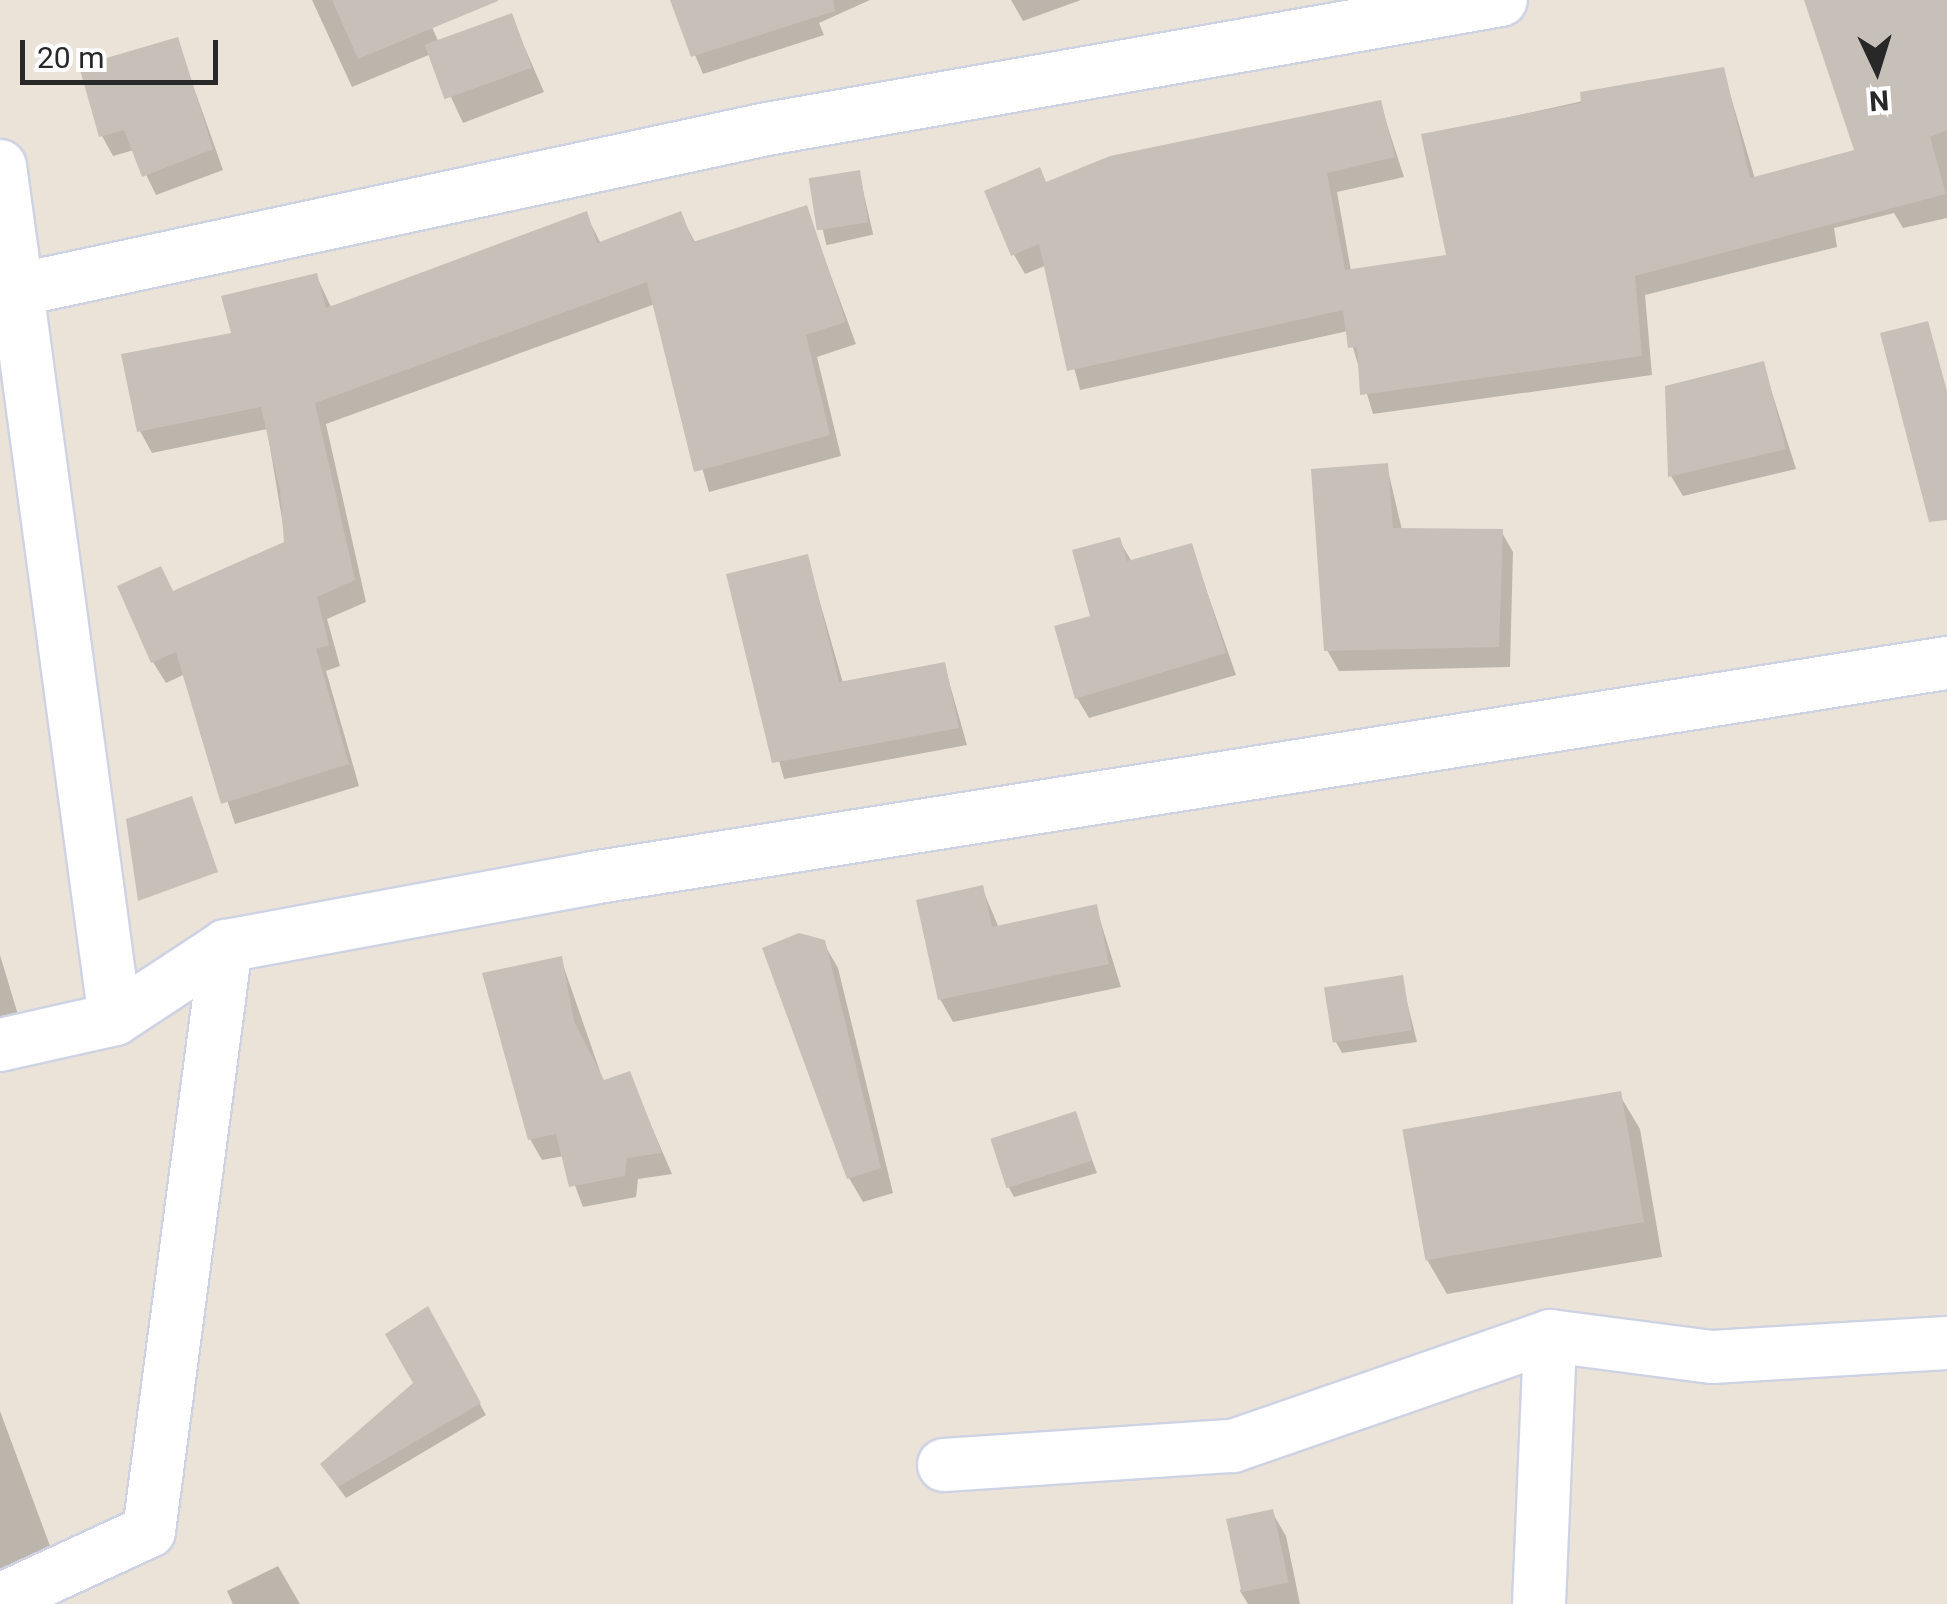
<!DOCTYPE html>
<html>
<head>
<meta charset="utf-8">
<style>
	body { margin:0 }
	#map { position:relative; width:1947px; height:1604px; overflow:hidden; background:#ece3d8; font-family:Roboto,sans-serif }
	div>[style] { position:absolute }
	.shadow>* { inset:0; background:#0003; transform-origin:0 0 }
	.building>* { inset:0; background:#c7c0b8; transform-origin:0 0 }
	.roads { filter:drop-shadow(2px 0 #cdd3e3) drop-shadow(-2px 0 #cdd3e3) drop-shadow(0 2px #cdd3e3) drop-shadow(0 -2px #cdd3e3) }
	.minor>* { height:52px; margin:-26px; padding:0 26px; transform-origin:26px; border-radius:26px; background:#fff }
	span { translate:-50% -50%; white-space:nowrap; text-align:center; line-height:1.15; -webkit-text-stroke:9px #fff; paint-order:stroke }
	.north { position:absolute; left:1827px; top:20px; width:100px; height:100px; -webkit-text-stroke:8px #fff; paint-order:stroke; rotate:176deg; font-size:28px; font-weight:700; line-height:40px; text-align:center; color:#282828 }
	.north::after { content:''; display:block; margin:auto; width:35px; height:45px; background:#282828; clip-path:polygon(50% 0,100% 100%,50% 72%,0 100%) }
	.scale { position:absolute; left:20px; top:40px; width:198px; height:45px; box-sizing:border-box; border:5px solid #282828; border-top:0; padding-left:12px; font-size:30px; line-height:35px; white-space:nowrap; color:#282828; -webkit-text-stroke:8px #fff; paint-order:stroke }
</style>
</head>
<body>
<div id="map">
	<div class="shadow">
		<div style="clip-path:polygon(312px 0,420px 0,439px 43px,511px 16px,544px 92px,463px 123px,431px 54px,352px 87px)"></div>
		<div style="clip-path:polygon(672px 0,870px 0,819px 23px,824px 35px,703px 74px)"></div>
		<div style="clip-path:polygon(1011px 0,1081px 0,1023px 21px)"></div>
		<div style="clip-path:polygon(1837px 0,1947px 0,1947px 218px,1903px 228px,1894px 213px,1834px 228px,1837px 247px,1645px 295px,1652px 375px,1373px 414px,1348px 331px,1080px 390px,1047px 265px,1025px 274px,1014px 255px,1046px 184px,1380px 103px,1404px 177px,1337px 192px,1351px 271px,1449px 257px,1424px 136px,1723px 70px,1755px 179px,1857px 151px)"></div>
		<div style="clip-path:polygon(177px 40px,223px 170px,156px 195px,134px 150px,113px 156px,102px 136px)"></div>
		<div style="left:859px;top:173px;width:63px;height:48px;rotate:77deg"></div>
		<div style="clip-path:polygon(806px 208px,856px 344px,817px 357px,841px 456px,709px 492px,655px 304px,326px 424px,366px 602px,327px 619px,340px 666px,326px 671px,359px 786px,235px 824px,185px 674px,166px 683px,153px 662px,174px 593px,286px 543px,267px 429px,152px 453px,140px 431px,234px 335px,316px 275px,331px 307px,586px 214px,601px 244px,680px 214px,696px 244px)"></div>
		<div style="clip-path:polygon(1763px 364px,1796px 469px,1683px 496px,1671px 476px)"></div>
		<div style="clip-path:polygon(1387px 466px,1402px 530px,1501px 531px,1513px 552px,1510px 667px,1339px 671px,1327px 650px)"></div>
		<div style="clip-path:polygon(1119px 540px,1132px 562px,1191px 546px,1236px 675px,1089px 718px,1077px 698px)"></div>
		<div style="clip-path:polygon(807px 557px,843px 683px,944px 664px,967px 745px,784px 779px,729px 576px)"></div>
		<div style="clip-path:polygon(982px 888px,999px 928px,1096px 907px,1121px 987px,953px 1022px,940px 999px)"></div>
		<div style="clip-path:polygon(823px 942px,838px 968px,893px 1193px,863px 1202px,849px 1178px)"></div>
		<div style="clip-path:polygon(0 955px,22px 1028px,0 1032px)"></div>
		<div style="clip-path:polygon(561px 959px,604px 1083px,629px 1074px,672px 1174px,638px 1179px,636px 1197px,583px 1207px,564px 1156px,542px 1160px,530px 1139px)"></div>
		<div style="clip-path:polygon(1401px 978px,1417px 1042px,1342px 1053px,1336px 1042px)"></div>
		<div style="clip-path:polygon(1619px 1094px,1640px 1129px,1662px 1257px,1447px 1294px,1426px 1258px)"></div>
		<div style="clip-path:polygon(1075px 1114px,1097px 1173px,1014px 1197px,1008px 1186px)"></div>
		<div style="clip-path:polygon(427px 1310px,486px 1415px,346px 1498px,330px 1476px,416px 1383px)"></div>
		<div style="clip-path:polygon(0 1411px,56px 1562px,0 1578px)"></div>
		<div style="clip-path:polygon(1272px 1512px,1286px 1536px,1300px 1604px,1248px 1604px,1240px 1591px)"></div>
		<div style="clip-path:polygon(278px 1566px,300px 1604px,233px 1604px,227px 1591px)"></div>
	</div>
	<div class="building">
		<div style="clip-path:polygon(332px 0,498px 0,498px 1px,358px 59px)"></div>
		<div style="clip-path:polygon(670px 0,833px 0,835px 11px,691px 57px)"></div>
		<div style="clip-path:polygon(1804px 0,1947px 0,1947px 130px,1930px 137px,1946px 194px,1635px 276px,1642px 356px,1360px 395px,1357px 347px,1348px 348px,1343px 310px,1067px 371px,1039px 244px,1011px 256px,984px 191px,1040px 167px,1046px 182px,1110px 156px,1381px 100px,1395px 157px,1327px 173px,1345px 270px,1446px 255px,1421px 134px,1581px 103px,1580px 92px,1724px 67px,1750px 178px,1854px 150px)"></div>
		<div style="left:512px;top:13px;width:58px;height:93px;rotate:70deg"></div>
		<div style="clip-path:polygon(178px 37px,213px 149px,142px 177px,124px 130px,99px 137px,79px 66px)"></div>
		<div style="left:860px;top:170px;width:53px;height:52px;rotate:81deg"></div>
		<div style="clip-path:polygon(807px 205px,846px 322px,806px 335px,830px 435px,694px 472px,647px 282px,315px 403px,355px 580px,317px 597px,329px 645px,316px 649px,349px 764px,221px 804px,176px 652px,151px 663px,117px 586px,161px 566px,173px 591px,284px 542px,280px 491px,261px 407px,137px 432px,121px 354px,231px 333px,221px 296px,317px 273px,326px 308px,587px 211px,597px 243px,681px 211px,693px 242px)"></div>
		<div style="clip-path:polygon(1928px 321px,1947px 391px,1947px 520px,1929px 522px,1880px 333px)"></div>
		<div style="clip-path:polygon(1764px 361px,1786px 449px,1668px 477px,1665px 386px)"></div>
		<div style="clip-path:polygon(1388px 463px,1393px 528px,1503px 529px,1499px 647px,1324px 651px,1311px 469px)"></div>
		<div style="clip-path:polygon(1120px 537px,1127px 561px,1192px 543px,1226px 653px,1075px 699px,1054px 626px,1090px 616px,1072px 550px)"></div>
		<div style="clip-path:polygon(808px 554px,839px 682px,945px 662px,959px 728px,772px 763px,726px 574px)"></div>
		<div style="clip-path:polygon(192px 796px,218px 872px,138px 901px,126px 819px)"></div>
		<div style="clip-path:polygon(983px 885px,992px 927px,1097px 904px,1109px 964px,938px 1000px,916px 900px)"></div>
		<div style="clip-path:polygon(799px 933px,825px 940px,881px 1168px,847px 1179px,762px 948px)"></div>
		<div style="clip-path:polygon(562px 956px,574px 1021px,604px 1080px,630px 1071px,662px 1153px,627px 1158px,625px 1176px,569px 1187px,556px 1134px,528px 1140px,482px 973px)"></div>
		<div style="left:1403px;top:975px;width:56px;height:80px;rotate:81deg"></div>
		<div style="left:1621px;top:1091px;width:133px;height:222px;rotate:80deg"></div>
		<div style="left:1076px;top:1111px;width:52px;height:90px;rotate:72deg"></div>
		<div style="clip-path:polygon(428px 1306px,481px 1403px,338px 1487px,320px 1464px,413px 1383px,385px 1334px)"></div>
		<div style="left:1273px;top:1509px;width:75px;height:48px;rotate:78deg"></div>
	</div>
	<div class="roads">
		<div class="minor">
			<div style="left:0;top:166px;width:125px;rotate:82.2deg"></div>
			<div style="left:115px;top:1019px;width:736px;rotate:-97.66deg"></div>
			<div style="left:17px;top:290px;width:767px;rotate:-12.12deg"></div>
			<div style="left:767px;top:129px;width:745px;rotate:-9.97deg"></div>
			<div style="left:0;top:1045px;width:118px;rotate:-12.7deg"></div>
			<div style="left:115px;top:1019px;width:133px;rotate:-33.3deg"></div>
			<div style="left:226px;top:946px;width:372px;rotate:-10.5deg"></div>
			<div style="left:592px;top:878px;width:1372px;rotate:-9.02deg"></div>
			<div style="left:944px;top:1465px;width:290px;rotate:-3.8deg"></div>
			<div style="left:1233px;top:1446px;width:336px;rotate:-19.1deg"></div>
			<div style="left:1550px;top:1336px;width:163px;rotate:7.4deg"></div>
			<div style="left:1712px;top:1357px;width:235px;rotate:-3.4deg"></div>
			<div style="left:0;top:1600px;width:164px;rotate:-24.8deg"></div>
			<div style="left:149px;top:1531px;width:590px;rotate:-82.5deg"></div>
			<div style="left:1539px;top:1604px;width:268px;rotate:-87.6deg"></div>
		</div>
	</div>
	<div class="north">N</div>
	<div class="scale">20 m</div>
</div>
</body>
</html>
